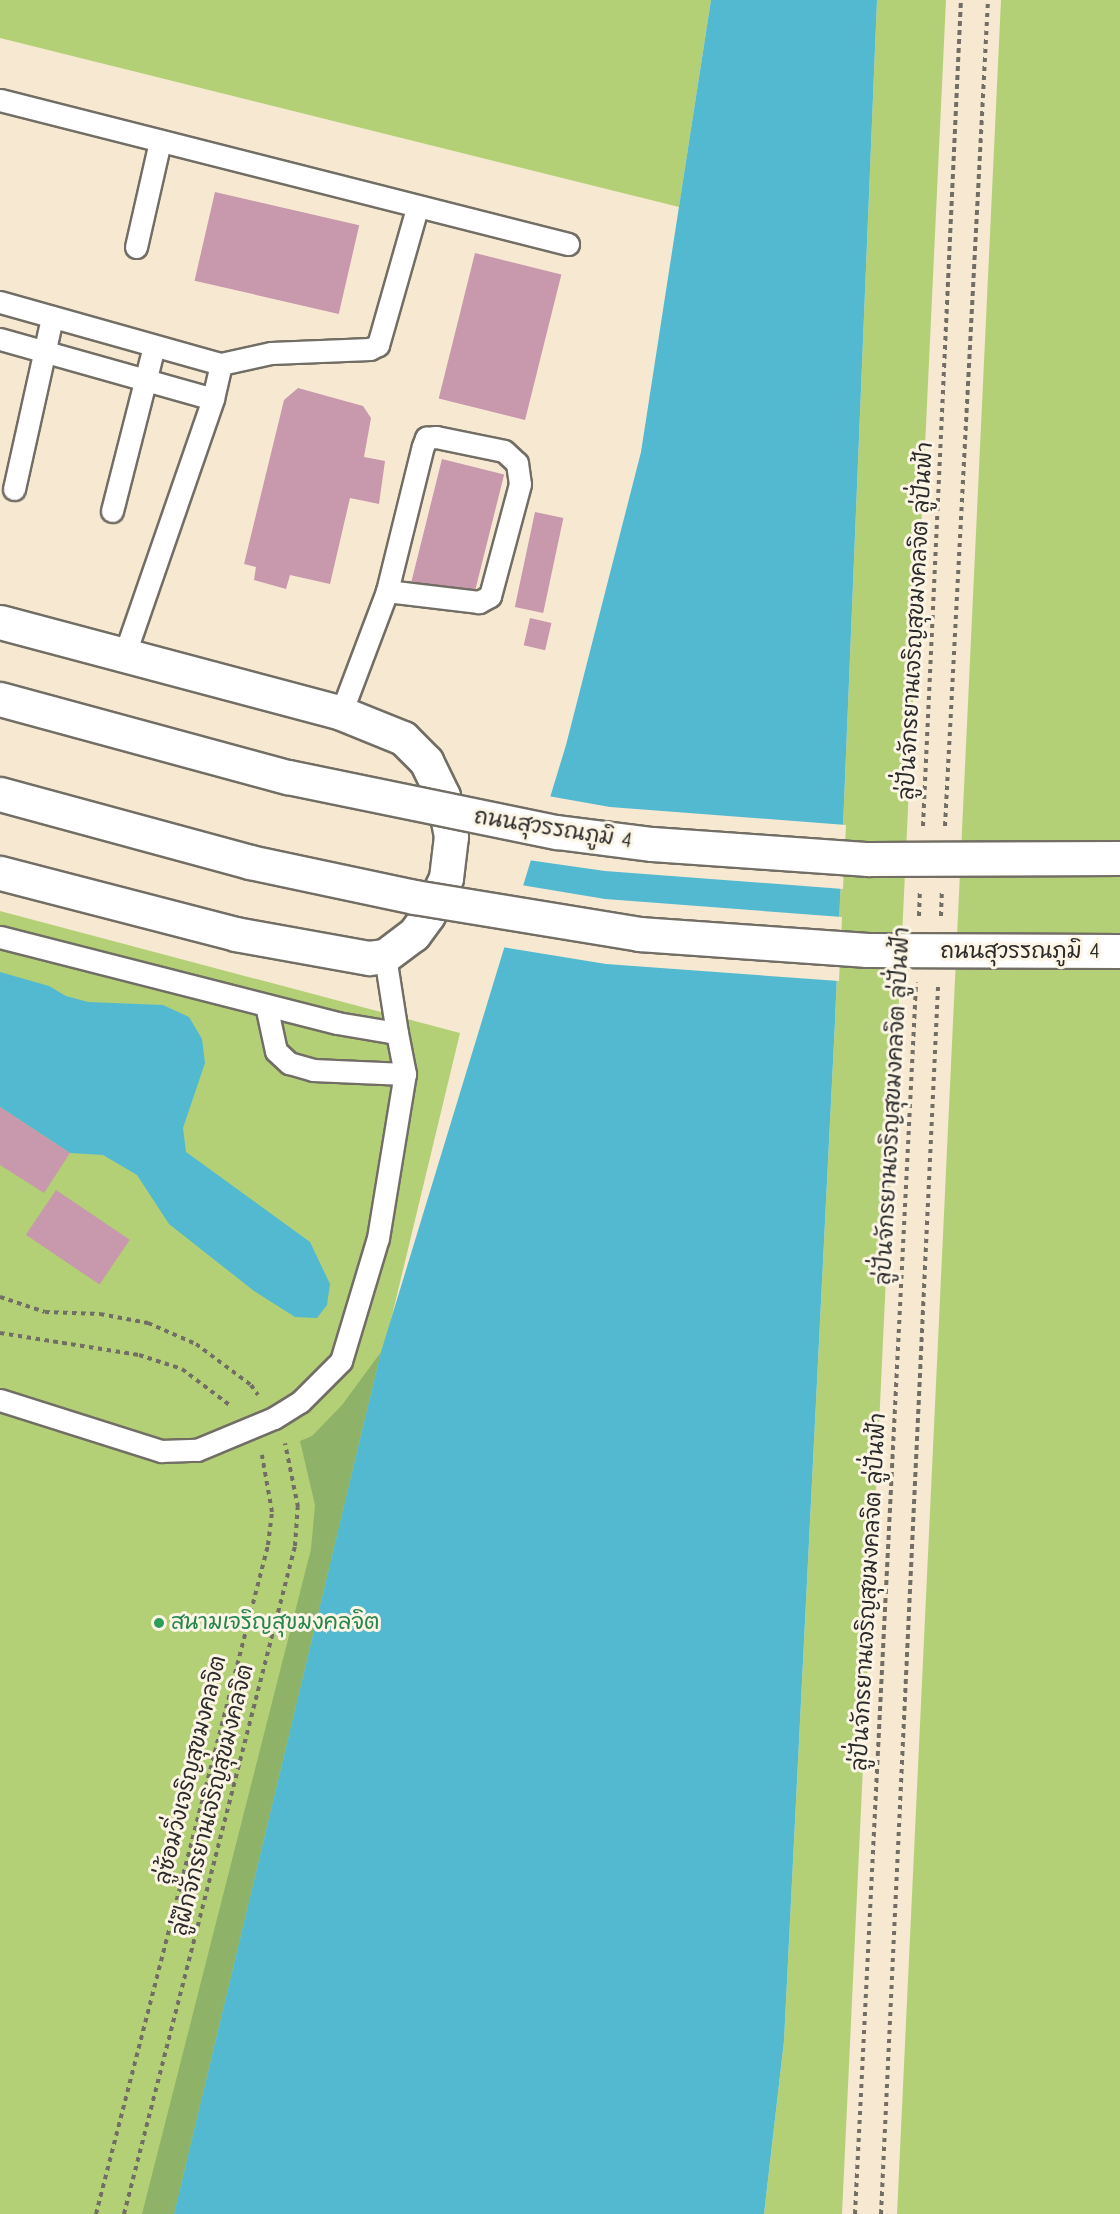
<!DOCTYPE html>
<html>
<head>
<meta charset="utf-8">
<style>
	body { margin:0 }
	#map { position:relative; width:1120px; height:2214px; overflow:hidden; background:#f7e9d1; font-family:"Comic Neue","Playpen Sans Thai",sans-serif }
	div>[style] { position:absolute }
	.green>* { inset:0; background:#b3d077 }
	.forest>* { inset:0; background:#8eb268 }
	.water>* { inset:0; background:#53b9d1 }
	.pier>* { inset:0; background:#f7e9d1 }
	.building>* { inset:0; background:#c898ac; transform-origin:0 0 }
	.path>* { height:4px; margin-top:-2px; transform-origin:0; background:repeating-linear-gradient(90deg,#726e65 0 4.5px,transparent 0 9px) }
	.roads { filter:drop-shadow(2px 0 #726e65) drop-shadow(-2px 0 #726e65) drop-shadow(0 2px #726e65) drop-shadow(0 -2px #726e65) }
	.lane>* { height:21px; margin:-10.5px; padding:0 10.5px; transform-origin:10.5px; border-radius:10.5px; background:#fff }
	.street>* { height:33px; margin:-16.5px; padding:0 16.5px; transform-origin:16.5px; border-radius:16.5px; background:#fff }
	.bridges { filter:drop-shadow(2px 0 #726e65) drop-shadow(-2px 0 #726e65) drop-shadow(0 2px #726e65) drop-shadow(0 -2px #726e65) }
	.street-bridge>* { height:33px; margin:-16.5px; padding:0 16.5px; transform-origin:16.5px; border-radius:16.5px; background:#fff }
	.dots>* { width:16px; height:16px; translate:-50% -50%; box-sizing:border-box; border:3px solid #fcf5e5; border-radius:50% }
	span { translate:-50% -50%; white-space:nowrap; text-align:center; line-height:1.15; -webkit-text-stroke:6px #fcf5e5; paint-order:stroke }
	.street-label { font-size:22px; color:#2b2b2b }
	.leisure-label { font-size:22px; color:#27864d }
	.left { translate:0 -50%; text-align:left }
</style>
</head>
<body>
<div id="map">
	<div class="green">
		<div style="clip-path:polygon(0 0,711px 0,679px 207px,0 38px)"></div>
		<div style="clip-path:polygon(877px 0,946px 0,842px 2214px,764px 2214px,784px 2041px,835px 1022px)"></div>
		<div style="clip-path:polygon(1001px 0,1120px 0,1120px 2214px,897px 2214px)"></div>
		<div style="clip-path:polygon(0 911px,460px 1033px,176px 2214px,0 2214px)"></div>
	</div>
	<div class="forest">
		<div style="clip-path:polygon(381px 1352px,174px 2214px,142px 2214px,311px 1549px,315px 1505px,300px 1441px,312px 1436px,342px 1405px)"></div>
	</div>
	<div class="water">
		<div style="clip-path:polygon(711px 0,877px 0,835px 1022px,784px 2041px,764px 2214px,174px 2214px,381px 1352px,566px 745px,641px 452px)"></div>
		<div style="clip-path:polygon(0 972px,49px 986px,66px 996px,88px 1002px,163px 1005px,189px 1017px,202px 1039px,205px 1063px,183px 1128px,186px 1152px,310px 1242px,330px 1284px,327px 1305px,317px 1318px,295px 1317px,254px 1291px,169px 1224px,137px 1175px,103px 1155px,70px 1153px,0 1107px)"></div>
	</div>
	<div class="pier">
		<div style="clip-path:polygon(548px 796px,610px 807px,846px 825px,843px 889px,605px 871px,528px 860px)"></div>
		<div style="clip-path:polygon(521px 885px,605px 899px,842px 917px,839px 981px,606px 964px,502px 947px)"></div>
	</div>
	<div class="building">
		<div style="left:215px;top:192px;width:148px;height:91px;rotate:13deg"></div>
		<div style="left:475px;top:253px;width:89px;height:150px;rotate:14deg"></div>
		<div style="clip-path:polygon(298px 388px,363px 406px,371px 418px,364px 457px,385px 461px,379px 504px,350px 498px,330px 584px,290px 575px,286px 589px,254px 580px,256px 567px,244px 564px,284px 400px)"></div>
		<div style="left:442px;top:459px;width:64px;height:126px;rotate:14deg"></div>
		<div style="left:535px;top:512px;width:29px;height:97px;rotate:12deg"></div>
		<div style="left:530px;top:618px;width:22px;height:28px;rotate:13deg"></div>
		<div style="clip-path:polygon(0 1107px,70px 1153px,44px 1193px,0 1165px)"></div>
		<div style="left:56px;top:1190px;width:89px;height:54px;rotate:34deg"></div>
	</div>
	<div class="path">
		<div style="left:923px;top:826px;width:827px;rotate:-87.37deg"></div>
		<div style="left:945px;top:826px;width:827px;rotate:-87.02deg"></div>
		<div style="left:919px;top:916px;width:23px;rotate:-88deg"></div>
		<div style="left:941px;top:916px;width:23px;rotate:-88deg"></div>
		<div style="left:0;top:1297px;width:47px;rotate:18.4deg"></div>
		<div style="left:45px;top:1312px;width:55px;rotate:2.1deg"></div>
		<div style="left:100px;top:1314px;width:49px;rotate:10.6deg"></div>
		<div style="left:148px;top:1323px;width:52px;rotate:23.6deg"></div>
		<div style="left:196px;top:1344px;width:69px;rotate:36.7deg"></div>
		<div style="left:251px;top:1385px;width:12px;rotate:55deg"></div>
		<div style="left:0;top:1333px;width:141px;rotate:9deg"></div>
		<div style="left:139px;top:1355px;width:45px;rotate:18deg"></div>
		<div style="left:182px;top:1369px;width:61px;rotate:37.1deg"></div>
		<div style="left:96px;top:2214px;width:691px;rotate:-75.58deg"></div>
		<div style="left:268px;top:1545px;width:33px;rotate:-83deg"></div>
		<div style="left:272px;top:1512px;width:58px;rotate:-100deg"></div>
		<div style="left:124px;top:2214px;width:690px;rotate:-75.64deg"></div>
		<div style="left:295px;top:1546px;width:39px;rotate:-86deg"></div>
		<div style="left:298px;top:1507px;width:65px;rotate:-101.5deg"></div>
		<div style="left:855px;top:2214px;width:1233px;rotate:-87.16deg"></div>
		<div style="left:881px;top:2214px;width:1229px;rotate:-87.34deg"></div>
	</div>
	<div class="roads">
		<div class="lane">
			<div style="left:0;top:100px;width:586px;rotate:14.23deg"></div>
			<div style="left:136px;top:247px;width:109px;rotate:-77.2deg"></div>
			<div style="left:0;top:302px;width:230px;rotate:15.7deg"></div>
			<div style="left:221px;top:364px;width:36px;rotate:103deg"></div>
			<div style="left:213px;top:399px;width:272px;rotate:109.1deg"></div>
			<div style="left:0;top:339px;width:221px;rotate:15.7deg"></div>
			<div style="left:221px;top:364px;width:51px;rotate:-12.4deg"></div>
			<div style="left:271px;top:353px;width:99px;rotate:-2.3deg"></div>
			<div style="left:370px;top:349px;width:9px;rotate:-27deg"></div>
			<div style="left:378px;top:345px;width:142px;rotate:-74.1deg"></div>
			<div style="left:436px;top:437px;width:69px;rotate:11.6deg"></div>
			<div style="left:504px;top:451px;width:18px;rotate:43deg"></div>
			<div style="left:517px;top:463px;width:21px;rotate:82deg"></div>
			<div style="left:520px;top:484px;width:116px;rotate:105deg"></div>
			<div style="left:490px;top:596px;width:13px;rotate:151deg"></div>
			<div style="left:479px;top:602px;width:93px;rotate:-173.2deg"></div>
			<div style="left:387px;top:591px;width:149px;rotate:-76.1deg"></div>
			<div style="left:423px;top:446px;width:9px;rotate:-69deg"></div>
			<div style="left:426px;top:438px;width:10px;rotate:-6deg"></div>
			<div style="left:14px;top:489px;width:176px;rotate:-77.5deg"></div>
			<div style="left:112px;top:511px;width:170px;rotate:-75.7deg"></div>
			<div style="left:341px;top:713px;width:130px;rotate:-69.3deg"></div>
			<div style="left:0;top:937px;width:348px;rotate:14.3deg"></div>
			<div style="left:337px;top:1023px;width:61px;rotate:9.5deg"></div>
			<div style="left:397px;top:1033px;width:78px;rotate:-98.9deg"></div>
			<div style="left:266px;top:1005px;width:47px;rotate:77.7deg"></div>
			<div style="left:276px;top:1051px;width:18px;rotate:43deg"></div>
			<div style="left:289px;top:1063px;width:25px;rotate:16deg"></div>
			<div style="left:313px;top:1070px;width:92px;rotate:2.5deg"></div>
			<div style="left:405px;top:1074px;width:42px;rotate:-101deg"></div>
			<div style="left:0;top:1400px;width:169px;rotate:17.6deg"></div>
			<div style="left:161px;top:1451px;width:36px;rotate:-2deg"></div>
			<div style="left:197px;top:1450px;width:83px;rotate:-22.6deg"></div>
			<div style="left:274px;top:1418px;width:31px;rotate:-32deg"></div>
			<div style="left:300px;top:1402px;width:58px;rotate:-45deg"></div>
			<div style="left:341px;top:1361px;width:128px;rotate:-73.3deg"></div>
			<div style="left:378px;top:1238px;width:166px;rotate:-80.7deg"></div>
		</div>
		<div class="street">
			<div style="left:0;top:622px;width:353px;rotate:14.9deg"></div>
			<div style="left:341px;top:713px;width:67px;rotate:22deg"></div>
			<div style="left:403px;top:738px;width:33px;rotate:45deg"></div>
			<div style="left:426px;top:761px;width:39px;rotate:64deg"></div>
			<div style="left:443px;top:796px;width:41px;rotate:78.7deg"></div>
			<div style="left:451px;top:836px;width:42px;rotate:96.8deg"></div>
			<div style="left:446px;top:878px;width:41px;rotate:115.9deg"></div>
			<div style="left:428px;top:915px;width:24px;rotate:126deg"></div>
			<div style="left:414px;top:934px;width:36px;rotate:143deg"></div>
			<div style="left:385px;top:956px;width:16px;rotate:173deg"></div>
			<div style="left:369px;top:958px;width:135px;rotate:-169.8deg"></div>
			<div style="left:236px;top:934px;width:244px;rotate:-165.5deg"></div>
		</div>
	</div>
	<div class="bridges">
		<div class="street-bridge">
			<div style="left:0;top:699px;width:298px;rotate:15.2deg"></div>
			<div style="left:288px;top:777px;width:275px;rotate:11.6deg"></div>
			<div style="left:557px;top:832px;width:96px;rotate:7.2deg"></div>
			<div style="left:652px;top:844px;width:217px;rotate:4deg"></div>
			<div style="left:868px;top:859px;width:252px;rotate:-0.2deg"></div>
			<div style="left:0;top:794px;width:259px;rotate:15.2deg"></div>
			<div style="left:250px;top:862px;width:168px;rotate:12deg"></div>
			<div style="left:414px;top:897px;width:228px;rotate:9.3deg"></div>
			<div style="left:639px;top:934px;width:229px;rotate:4deg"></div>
			<div style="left:867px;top:950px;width:253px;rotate:0.2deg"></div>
		</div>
	</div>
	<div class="dots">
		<div style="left:159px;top:1623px;background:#2e9e5b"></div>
	</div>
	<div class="street-label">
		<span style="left:916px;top:621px;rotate:-87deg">ลู่ปั่นจักรยานเจริญสุขมงคลจิต ลู่ปั่นฟ้า</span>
		<span style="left:553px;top:829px;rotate:9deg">ถนนสุวรรณภูมิ 4</span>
		<span style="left:1020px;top:952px">ถนนสุวรรณภูมิ 4</span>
		<span style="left:893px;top:1106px;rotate:-87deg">ลู่ปั่นจักรยานเจริญสุขมงคลจิต ลู่ปั่นฟ้า</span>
		<span style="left:869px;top:1592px;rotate:-87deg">ลู่ปั่นจักรยานเจริญสุขมงคลจิต ลู่ปั่นฟ้า</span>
		<span style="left:191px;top:1770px;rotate:-76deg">ลู่ซ้อมวิ่งเจริญสุขมงคลจิต</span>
		<span style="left:213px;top:1800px;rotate:-76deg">ลู่ฝึกจักรยานเจริญสุขมงคลจิต</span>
	</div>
	<div class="leisure-label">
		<span class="left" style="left:171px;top:1623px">สนามเจริญสุขมงคลจิต</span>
	</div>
</div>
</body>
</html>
